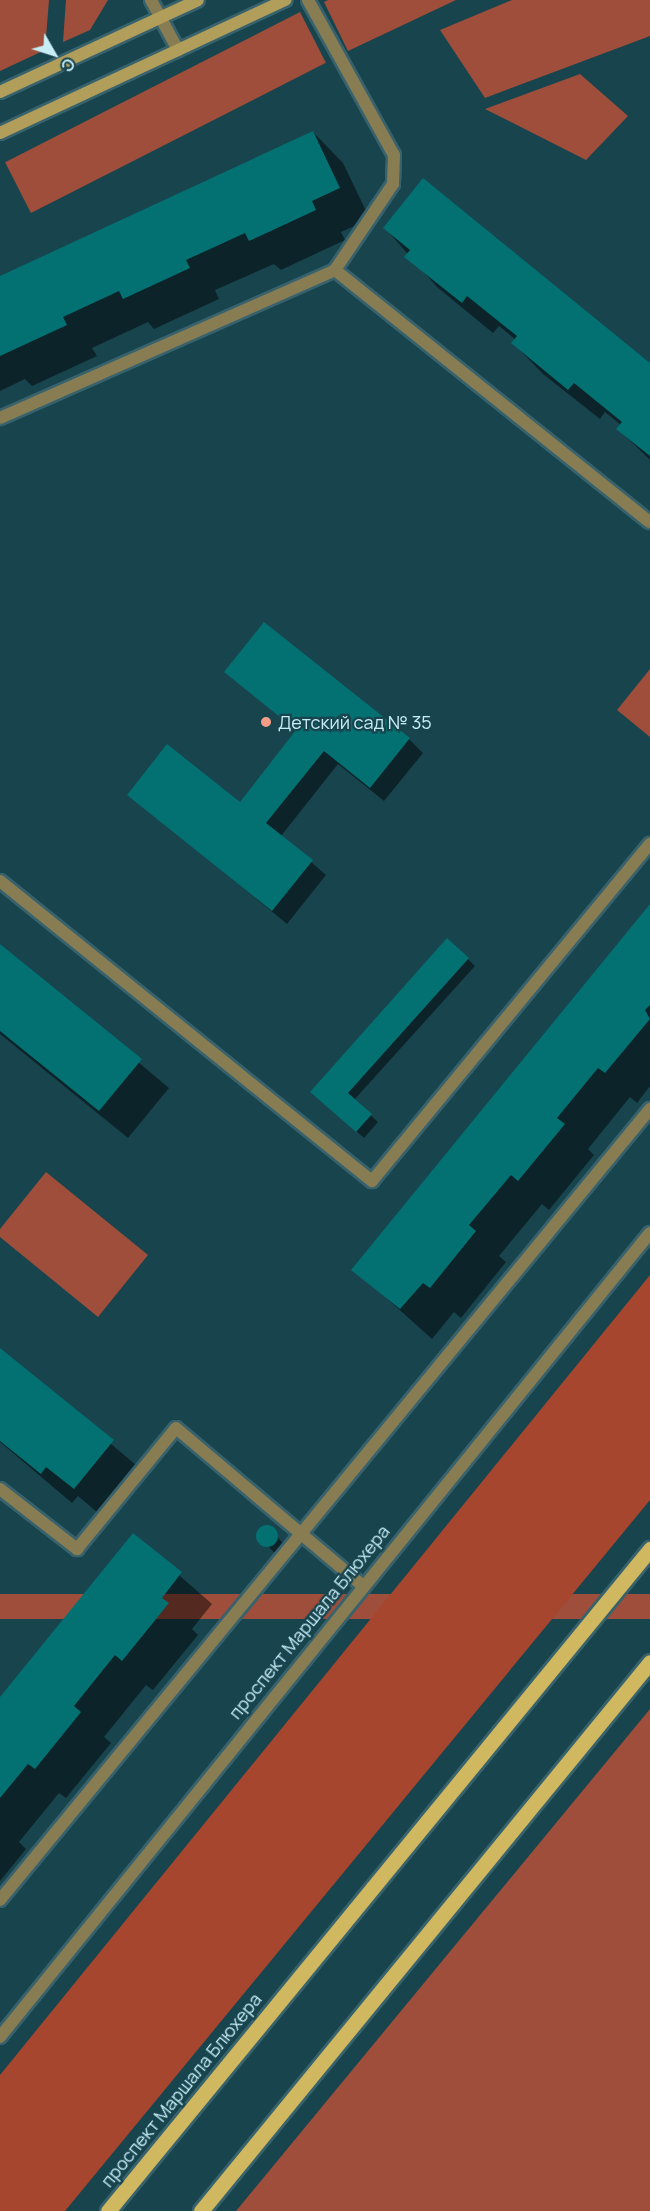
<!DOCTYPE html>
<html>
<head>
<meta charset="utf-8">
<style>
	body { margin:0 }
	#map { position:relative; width:650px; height:2211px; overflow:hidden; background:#18444e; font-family:Manrope,sans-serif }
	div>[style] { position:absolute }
	.green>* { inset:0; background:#9e4e3a; transform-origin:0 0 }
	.forest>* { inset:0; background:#a6462e }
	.shadow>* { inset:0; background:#0007; transform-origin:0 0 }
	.building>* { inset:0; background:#037071 }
	.round { border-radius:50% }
	.roads { filter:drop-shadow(2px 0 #38626c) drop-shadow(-2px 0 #38626c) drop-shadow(0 2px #38626c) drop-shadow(0 -2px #38626c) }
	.lane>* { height:12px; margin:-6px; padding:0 6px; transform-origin:6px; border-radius:6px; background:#877c52 }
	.street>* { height:12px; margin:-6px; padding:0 6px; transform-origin:6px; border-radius:6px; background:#877c52 }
	.secondary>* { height:12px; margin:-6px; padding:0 6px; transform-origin:6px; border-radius:6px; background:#b09e5a }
	.primary>* { height:15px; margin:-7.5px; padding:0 7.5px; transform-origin:7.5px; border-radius:7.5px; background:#cfb85f }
	.dots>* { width:16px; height:16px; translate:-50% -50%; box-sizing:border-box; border:3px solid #18444e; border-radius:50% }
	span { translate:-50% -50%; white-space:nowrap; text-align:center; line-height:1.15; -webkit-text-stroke:4.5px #18444e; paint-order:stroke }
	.poi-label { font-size:18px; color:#c7edf7 }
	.left { translate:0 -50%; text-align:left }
	.street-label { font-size:18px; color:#c7edf7 }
	.north { position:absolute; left:24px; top:24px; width:60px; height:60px; -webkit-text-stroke:4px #18444e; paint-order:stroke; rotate:129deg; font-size:16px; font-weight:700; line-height:24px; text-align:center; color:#c7edf7 }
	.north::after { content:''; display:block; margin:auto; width:21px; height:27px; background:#c7edf7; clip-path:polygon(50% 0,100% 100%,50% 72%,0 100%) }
</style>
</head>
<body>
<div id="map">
	<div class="green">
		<div style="clip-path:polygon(0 0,49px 0,45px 50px,0 71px)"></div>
		<div style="clip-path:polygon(66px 0,108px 0,90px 30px,63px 42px)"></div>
		<div style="clip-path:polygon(328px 0,456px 0,348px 51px,324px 2px)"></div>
		<div style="clip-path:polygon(512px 0,650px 0,650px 36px,485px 98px,440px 30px)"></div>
		<div style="left:300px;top:12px;width:57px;height:331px;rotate:63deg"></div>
		<div style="clip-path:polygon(580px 74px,628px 116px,586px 160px,485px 109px)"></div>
		<div style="clip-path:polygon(650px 669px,650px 737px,617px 710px)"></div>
		<div style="clip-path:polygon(46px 1172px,148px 1255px,98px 1317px,0 1237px,0 1229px)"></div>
		<div style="left:650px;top:1594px;width:25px;height:796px;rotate:90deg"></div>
		<div style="clip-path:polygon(650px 1709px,650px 2211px,236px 2211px)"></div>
	</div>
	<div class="forest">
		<div style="clip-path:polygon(650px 1275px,650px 1500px,65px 2211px,0 2211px,0 2075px)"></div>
	</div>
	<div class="shadow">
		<div style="clip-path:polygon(313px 132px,343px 163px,370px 219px,341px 232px,345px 240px,281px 270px,274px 264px,215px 290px,219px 299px,154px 329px,148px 322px,92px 348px,97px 356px,32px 386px,25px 379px,0 391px,0 278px)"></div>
		<div style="clip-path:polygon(385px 228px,650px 365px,650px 460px,618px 429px,621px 425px,605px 412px,600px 419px,543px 374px,513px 343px,516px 340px,499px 326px,493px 333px,437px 287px)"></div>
		<div style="clip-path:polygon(226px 672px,409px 739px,423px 753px,384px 801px,338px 764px,281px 836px,326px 875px,287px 924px,129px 794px,240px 804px,297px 731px)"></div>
		<div style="clip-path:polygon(650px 907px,650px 1086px,637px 1103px,630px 1097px,588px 1149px,594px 1155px,549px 1210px,542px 1204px,499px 1256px,506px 1262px,461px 1318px,454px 1312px,432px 1339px,354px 1269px)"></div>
		<div style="clip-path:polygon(0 946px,169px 1088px,128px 1138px,0 1034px)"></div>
		<div style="clip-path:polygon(468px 959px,475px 966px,354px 1100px,378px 1122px,364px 1138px,319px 1098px)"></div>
		<div style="clip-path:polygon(0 1350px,143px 1471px,105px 1519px,78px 1496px,72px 1503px,0 1442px)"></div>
		<div style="left:268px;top:1527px;width:25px;height:13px;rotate:47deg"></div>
		<div style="clip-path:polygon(133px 1535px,212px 1604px,192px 1629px,198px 1635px,153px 1690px,146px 1685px,104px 1737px,111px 1743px,66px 1798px,59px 1793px,19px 1842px,26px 1849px,0 1881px,0 1700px)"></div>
	</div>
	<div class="building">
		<div style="clip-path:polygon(313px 131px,340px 188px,312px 201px,316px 210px,249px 241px,245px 233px,186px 260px,190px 268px,123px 299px,119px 291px,63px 317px,67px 325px,0 356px,0 276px)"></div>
		<div style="clip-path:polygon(423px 178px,650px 363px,650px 456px,616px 429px,622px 422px,574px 383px,568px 390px,511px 343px,517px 336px,467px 296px,462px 303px,404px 257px,410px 250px,383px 228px)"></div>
		<div style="clip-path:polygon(264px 622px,410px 738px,370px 788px,324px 751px,266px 823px,313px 860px,272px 911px,127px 795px,167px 744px,240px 802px,296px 730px,224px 672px)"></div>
		<div style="clip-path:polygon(650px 904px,650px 1005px,645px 1010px,650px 1019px,605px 1073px,598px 1068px,557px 1118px,565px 1124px,518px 1181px,511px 1175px,469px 1225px,476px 1231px,430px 1288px,423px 1283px,400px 1309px,351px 1270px)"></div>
		<div style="clip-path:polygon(447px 938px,469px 958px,348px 1093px,372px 1114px,356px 1132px,310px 1092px)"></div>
		<div style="clip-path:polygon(0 944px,142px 1059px,99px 1111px,0 1031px)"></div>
		<div style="clip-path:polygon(0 1348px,114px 1440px,74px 1489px,46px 1467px,41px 1474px,0 1441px)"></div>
		<div class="round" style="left:256px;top:1525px;width:22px;height:22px"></div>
		<div style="clip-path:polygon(133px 1533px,182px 1572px,162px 1598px,169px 1603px,122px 1661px,115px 1655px,74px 1706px,81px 1712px,35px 1769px,28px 1764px,0 1798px,0 1697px)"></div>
	</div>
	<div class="roads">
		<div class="lane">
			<div style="left:308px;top:0;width:177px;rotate:61deg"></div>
			<div style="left:394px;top:155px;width:29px;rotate:92deg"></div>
			<div style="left:393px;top:184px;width:104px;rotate:124deg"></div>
			<div style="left:335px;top:270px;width:403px;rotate:38.7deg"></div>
			<div style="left:0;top:418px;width:366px;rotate:-23.8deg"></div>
			<div style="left:0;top:881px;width:478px;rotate:38.9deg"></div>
			<div style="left:372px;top:1181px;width:437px;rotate:-50.5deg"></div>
			<div style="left:0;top:1489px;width:98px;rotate:37.9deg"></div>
			<div style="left:77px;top:1549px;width:156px;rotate:-50.7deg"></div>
			<div style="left:176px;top:1428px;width:245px;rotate:40.2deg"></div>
			<div style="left:0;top:1900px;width:1024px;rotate:-50.59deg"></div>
		</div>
		<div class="street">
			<div style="left:151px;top:0;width:57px;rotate:61.6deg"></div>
			<div style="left:0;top:2037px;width:1034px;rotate:-51.05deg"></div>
		</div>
		<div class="secondary">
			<div style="left:0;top:92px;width:218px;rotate:-24.9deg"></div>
			<div style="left:0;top:133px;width:315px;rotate:-25deg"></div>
		</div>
		<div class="primary">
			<div style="left:108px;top:2211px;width:856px;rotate:-50.69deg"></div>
			<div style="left:201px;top:2211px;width:709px;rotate:-50.72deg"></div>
		</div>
	</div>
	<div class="dots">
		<div style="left:266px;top:722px;background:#f49e88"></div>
	</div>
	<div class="poi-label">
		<span class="left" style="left:278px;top:722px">Детский сад № 35</span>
	</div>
	<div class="street-label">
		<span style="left:309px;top:1622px;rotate:-51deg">проспект Маршала Блюхера</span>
		<span style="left:181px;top:2090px;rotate:-51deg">проспект Маршала Блюхера</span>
	</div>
	<div class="north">С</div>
</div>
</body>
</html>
